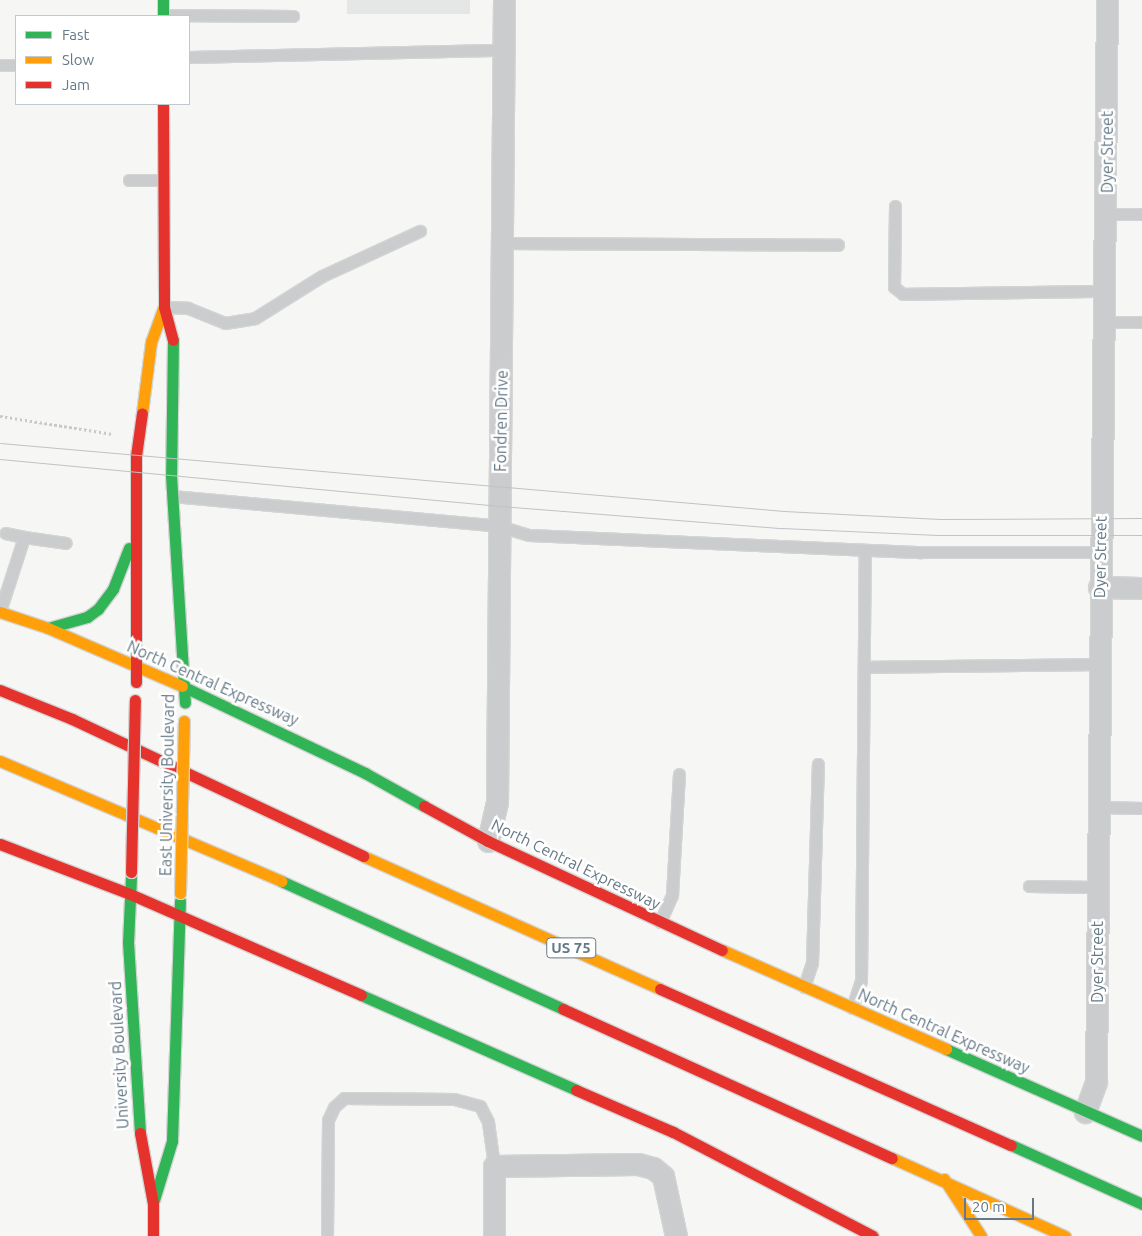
<!DOCTYPE html>
<html>
<head>
<meta charset="utf-8">
<style>
	body { margin:0 }
	#map { position:relative; width:1142px; height:1236px; overflow:hidden; background:#f6f6f5; font-family:Ubuntu,sans-serif }
	div>[style] { position:absolute }
	.built>* { inset:0; background:#e5e6e6; transform-origin:0 0 }
	.path>* { height:3px; margin-top:-1.5px; transform-origin:0; background:repeating-linear-gradient(90deg,#c8c9ca 0 2.5px,transparent 0 5px) }
	.roads { filter:drop-shadow(1px 0 #d3d4d4) drop-shadow(-1px 0 #d3d4d4) drop-shadow(0 1px #d3d4d4) drop-shadow(0 -1px #d3d4d4) }
	.lane>* { height:11px; margin:-5.5px; padding:0 5.5px; transform-origin:5.5px; border-radius:5.5px; background:#cbcccd }
	.street>* { height:21px; margin:-10.5px; padding:0 10.5px; transform-origin:10.5px; border-radius:10.5px; background:#cbcccd }
	.fast>* { height:11px; margin:-5.5px; padding:0 5.5px; transform-origin:5.5px; border-radius:5.5px; background:#30b455 }
	.slow>* { height:11px; margin:-5.5px; padding:0 5.5px; transform-origin:5.5px; border-radius:5.5px; background:#ff9f0a }
	.jam>* { height:11px; margin:-5.5px; padding:0 5.5px; transform-origin:5.5px; border-radius:5.5px; background:#e5322d }
	.tram>* { height:1px; margin:-0.5px; padding:0 0.5px; transform-origin:0.5px; border-radius:0.5px; background:#c0c2c3 }
	.bridges { filter:drop-shadow(1px 0 #d3d4d4) drop-shadow(-1px 0 #d3d4d4) drop-shadow(0 1px #d3d4d4) drop-shadow(0 -1px #d3d4d4) }
	.slow-bridge>* { height:11px; margin:-5.5px; padding:0 5.5px; transform-origin:5.5px; border-radius:5.5px; background:#ff9f0a }
	.jam-bridge>* { height:11px; margin:-5.5px; padding:0 5.5px; transform-origin:5.5px; border-radius:5.5px; background:#e5322d }
	span { translate:-50% -50%; white-space:nowrap; text-align:center; line-height:1.15; -webkit-text-stroke:5px #fff; paint-order:stroke }
	.shield-label span { padding:1px 4px; background:#fff; border:1px solid; border-radius:4px; -webkit-text-stroke-width:0 }
	.shield-label { font-size:15px; color:#657986; font-weight:700 }
	.street-label { font-size:16px; color:#657986 }
	.legend { position:absolute; left:15px; top:15px; width:175px; height:90px; box-sizing:border-box; background:#fff; border:1px solid #c1c9cf; margin:0; padding:6px 9px; list-style:none; font-size:15px; color:#657986 }
	.legend li { display:flex; align-items:center; gap:10px; height:25px }
	.legend b { width:25px; border:1px solid #c1c9cf }
	.scale { position:absolute; left:964px; top:1198px; width:70px; height:22px; box-sizing:border-box; border:2px solid #657986; border-top:0; padding-left:6px; font-size:15px; line-height:18px; white-space:nowrap; color:#657986; -webkit-text-stroke:4px #fff; paint-order:stroke }
</style>
</head>
<body>
<div id="map">
	<div class="built">
		<div style="left:347px;top:0;width:123px;height:14px"></div>
	</div>
	<div class="path">
		<div style="left:0;top:416px;width:114px;rotate:9.1deg"></div>
	</div>
	<div class="roads">
		<div class="lane">
			<div style="left:163px;top:15px;width:130px;rotate:0.4deg"></div>
			<div style="left:189px;top:57px;width:315px;rotate:-1.3deg"></div>
			<div style="left:0;top:65px;width:16px"></div>
			<div style="left:129px;top:180px;width:34px"></div>
			<div style="left:895px;top:206px;width:81px;rotate:90.7deg"></div>
			<div style="left:894px;top:287px;width:11px;rotate:38deg"></div>
			<div style="left:903px;top:294px;width:202px;rotate:-0.9deg"></div>
			<div style="left:1107px;top:214px;width:35px"></div>
			<div style="left:502px;top:243px;width:336px;rotate:0.3deg"></div>
			<div style="left:164px;top:307px;width:24px;rotate:2deg"></div>
			<div style="left:188px;top:308px;width:40px;rotate:22deg"></div>
			<div style="left:225px;top:323px;width:30px;rotate:-9deg"></div>
			<div style="left:255px;top:318px;width:79px;rotate:-32.1deg"></div>
			<div style="left:322px;top:276px;width:108px;rotate:-24.7deg"></div>
			<div style="left:1105px;top:322px;width:37px"></div>
			<div style="left:172px;top:496px;width:328px;rotate:5.2deg"></div>
			<div style="left:499px;top:526px;width:31px;rotate:17deg"></div>
			<div style="left:529px;top:535px;width:393px;rotate:2.5deg"></div>
			<div style="left:922px;top:552px;width:178px"></div>
			<div style="left:24px;top:537px;width:42px;rotate:8.1deg"></div>
			<div style="left:0;top:611px;width:78px;rotate:-72deg"></div>
			<div style="left:24px;top:537px;width:19px;rotate:-168deg"></div>
			<div style="left:864px;top:667px;width:235px;rotate:-0.7deg"></div>
			<div style="left:1098px;top:807px;width:44px;rotate:1.3deg"></div>
			<div style="left:1029px;top:886px;width:68px;rotate:0.8deg"></div>
			<div style="left:660px;top:922px;width:30px;rotate:-66deg"></div>
			<div style="left:672px;top:895px;width:121px;rotate:-86.7deg"></div>
			<div style="left:804px;top:987px;width:25px;rotate:-72deg"></div>
			<div style="left:812px;top:963px;width:199px;rotate:-88.3deg"></div>
			<div style="left:852px;top:1008px;width:28px;rotate:-72deg"></div>
			<div style="left:861px;top:981px;width:431px;rotate:-89.5deg"></div>
			<div style="left:327px;top:1236px;width:116px;rotate:-89.5deg"></div>
			<div style="left:328px;top:1120px;width:14px;rotate:-65deg"></div>
			<div style="left:334px;top:1107px;width:13px;rotate:-42deg"></div>
			<div style="left:344px;top:1098px;width:110px;rotate:0.5deg"></div>
			<div style="left:454px;top:1099px;width:27px;rotate:15deg"></div>
			<div style="left:480px;top:1106px;width:18px;rotate:63deg"></div>
			<div style="left:488px;top:1122px;width:44px;rotate:82.2deg"></div>
		</div>
		<div class="street">
			<div style="left:1099px;top:587px;width:43px;rotate:1.3deg"></div>
			<div style="left:488px;top:841px;width:40px;rotate:-77deg"></div>
			<div style="left:497px;top:802px;width:802px;rotate:-89.5deg"></div>
			<div style="left:1085px;top:1112px;width:32px;rotate:-70deg"></div>
			<div style="left:1096px;top:1082px;width:1082px;rotate:-89.42deg"></div>
			<div style="left:494px;top:1236px;width:70px;rotate:-90deg"></div>
			<div style="left:494px;top:1166px;width:144px;rotate:-0.8deg"></div>
			<div style="left:638px;top:1164px;width:16px;rotate:15deg"></div>
			<div style="left:653px;top:1168px;width:13px;rotate:39deg"></div>
			<div style="left:663px;top:1176px;width:61px;rotate:77.8deg"></div>
		</div>
		<div class="fast">
			<div style="left:163px;top:0;width:16px;rotate:90deg"></div>
			<div style="left:173px;top:340px;width:135px;rotate:90.8deg"></div>
			<div style="left:171px;top:475px;width:228px;rotate:86.5deg"></div>
			<div style="left:48px;top:628px;width:41px;rotate:-15.8deg"></div>
			<div style="left:87px;top:617px;width:14px;rotate:-36deg"></div>
			<div style="left:98px;top:609px;width:25px;rotate:-53deg"></div>
			<div style="left:113px;top:589px;width:44px;rotate:-68.7deg"></div>
			<div style="left:182px;top:686px;width:203px;rotate:25.4deg"></div>
			<div style="left:365px;top:773px;width:68px;rotate:29.2deg"></div>
			<div style="left:131px;top:877px;width:65px;rotate:92.6deg"></div>
			<div style="left:128px;top:942px;width:191px;rotate:86.4deg"></div>
			<div style="left:281px;top:881px;width:310px;rotate:24.4deg"></div>
			<div style="left:361px;top:995px;width:235px;rotate:23.8deg"></div>
			<div style="left:946px;top:1049px;width:214px;rotate:23.9deg"></div>
			<div style="left:1011px;top:1145px;width:144px;rotate:24.2deg"></div>
			<div style="left:154px;top:1200px;width:62px;rotate:-73deg"></div>
			<div style="left:172px;top:1141px;width:240px;rotate:-88.1deg"></div>
		</div>
		<div class="slow">
			<div style="left:142px;top:413px;width:72px;rotate:-82.8deg"></div>
			<div style="left:151px;top:342px;width:37px;rotate:-70deg"></div>
			<div style="left:0;top:612px;width:51px;rotate:18.4deg"></div>
			<div style="left:48px;top:628px;width:146px;rotate:23.4deg"></div>
			<div style="left:0;top:761px;width:306px;rotate:23.1deg"></div>
			<div style="left:363px;top:856px;width:325px;rotate:24.1deg"></div>
			<div style="left:722px;top:950px;width:245px;rotate:23.8deg"></div>
			<div style="left:892px;top:1158px;width:190px;rotate:24.3deg"></div>
			<div style="left:944px;top:1179px;width:68px;rotate:57deg"></div>
		</div>
		<div class="jam">
			<div style="left:163px;top:104px;width:203px;rotate:89.7deg"></div>
			<div style="left:164px;top:307px;width:34px;rotate:75deg"></div>
			<div style="left:136px;top:682px;width:226px;rotate:-90deg"></div>
			<div style="left:136px;top:456px;width:43px;rotate:-82.1deg"></div>
			<div style="left:0;top:690px;width:78px;rotate:21.9deg"></div>
			<div style="left:72px;top:719px;width:322px;rotate:25.2deg"></div>
			<div style="left:424px;top:806px;width:73px;rotate:28.7deg"></div>
			<div style="left:488px;top:841px;width:258px;rotate:25deg"></div>
			<div style="left:0;top:844px;width:139px;rotate:21deg"></div>
			<div style="left:130px;top:894px;width:252px;rotate:23.6deg"></div>
			<div style="left:660px;top:989px;width:384px;rotate:24deg"></div>
			<div style="left:563px;top:1009px;width:361px;rotate:24.4deg"></div>
			<div style="left:576px;top:1090px;width:106px;rotate:23.4deg"></div>
			<div style="left:673px;top:1132px;width:225px;rotate:27.5deg"></div>
			<div style="left:140px;top:1133px;width:72px;rotate:79.6deg"></div>
			<div style="left:153px;top:1204px;width:32px;rotate:90deg"></div>
		</div>
	</div>
	<div class="tram">
		<div style="left:0;top:443px;width:787px;rotate:4.96deg"></div>
		<div style="left:784px;top:511px;width:156px;rotate:2.9deg"></div>
		<div style="left:940px;top:519px;width:202px;rotate:-0.3deg"></div>
		<div style="left:0;top:459px;width:502px;rotate:5.37deg"></div>
		<div style="left:500px;top:506px;width:283px;rotate:4.5deg"></div>
		<div style="left:782px;top:528px;width:156px;rotate:2.6deg"></div>
		<div style="left:938px;top:535px;width:204px"></div>
	</div>
	<div class="bridges">
		<div class="slow-bridge">
			<div style="left:180px;top:893px;width:172px;rotate:-88.7deg"></div>
		</div>
		<div class="jam-bridge">
			<div style="left:131px;top:872px;width:172px;rotate:-88.7deg"></div>
		</div>
	</div>
	<div class="shield-label">
		<span style="left:571px;top:948px">US 75</span>
	</div>
	<div class="street-label">
		<span style="left:1107px;top:152px;rotate:-90deg">Dyer Street</span>
		<span style="left:501px;top:421px;rotate:-89deg">Fondren Drive</span>
		<span style="left:1100px;top:557px;rotate:-89deg">Dyer Street</span>
		<span style="left:213px;top:683px;rotate:24deg">North Central Expressway</span>
		<span style="left:167px;top:785px;rotate:-89deg">East University Boulevard</span>
		<span style="left:576px;top:864px;rotate:26deg">North Central Expressway</span>
		<span style="left:1097px;top:962px;rotate:-90deg">Dyer Street</span>
		<span style="left:944px;top:1031px;rotate:24deg">North Central Expressway</span>
		<span style="left:119px;top:1055px;rotate:-93deg">University Boulevard</span>
	</div>
	<ul class="legend">
	<li><b style="height:6px;background:#30b455"></b>Fast</li>
	<li><b style="height:6px;background:#ff9f0a"></b>Slow</li>
	<li><b style="height:6px;background:#e5322d"></b>Jam</li>
	</ul>
	<div class="scale">20 m</div>
</div>
</body>
</html>
